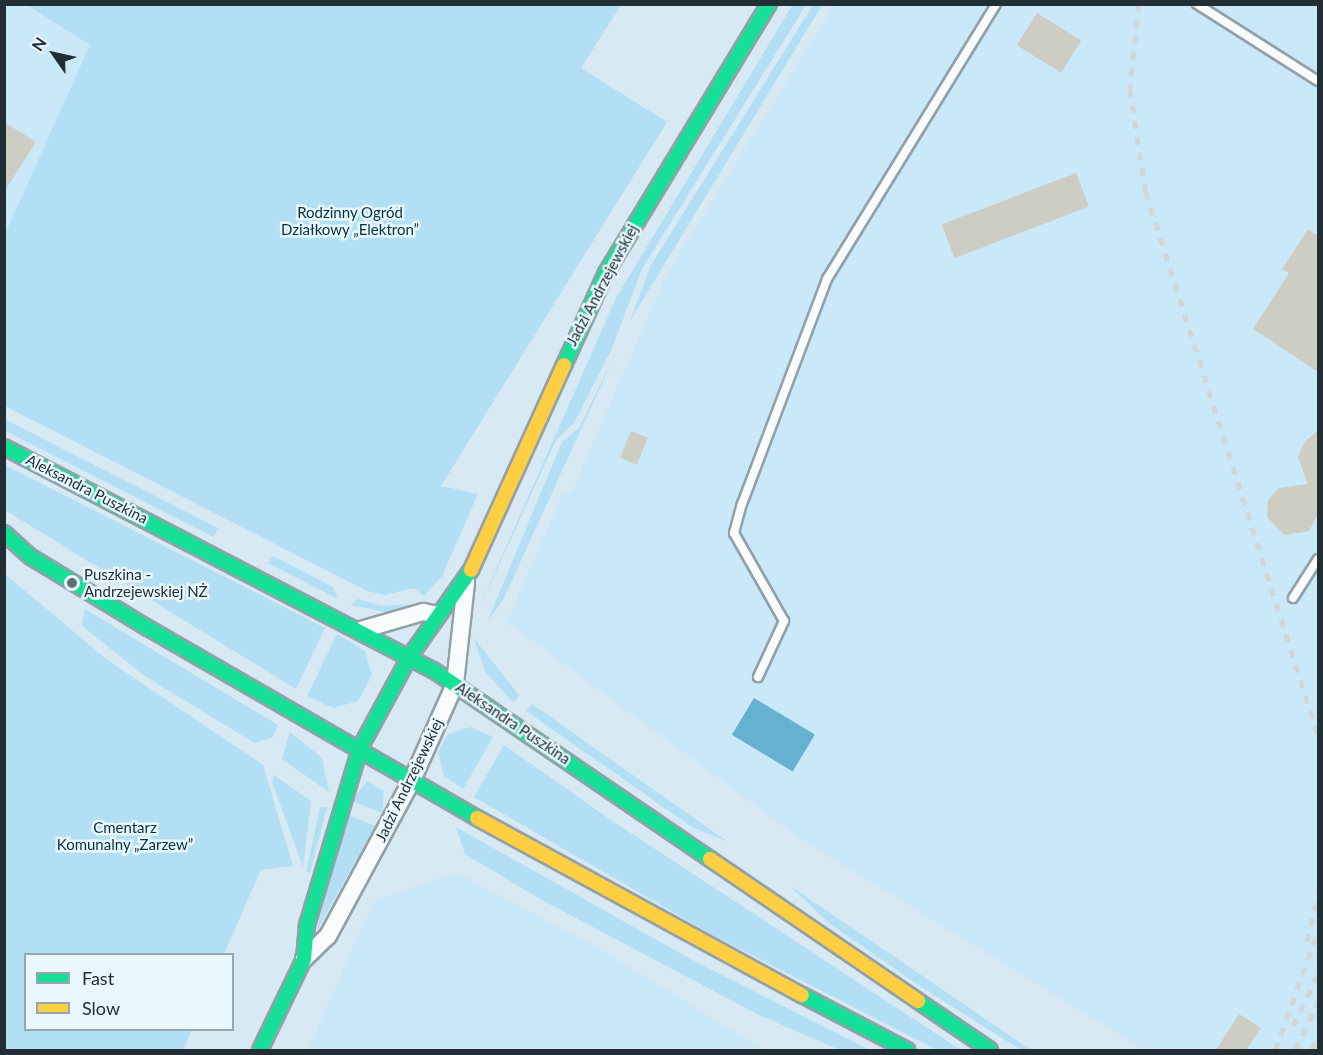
<!DOCTYPE html>
<html>
<head>
<meta charset="utf-8">
<style>
	body { margin:0 }
	#map { position:relative; width:1323px; height:1055px; overflow:hidden; background:#d7e9f2; font-family:Lato,sans-serif }
	div>[style] { position:absolute }
	.built>* { inset:0; background:#c9e8f8 }
	.green>* { inset:0; background:#b2dff4; transform-origin:0 0 }
	.water>* { inset:0; background:#67b1d0; transform-origin:0 0 }
	.building>* { inset:0; background:#cecdc3; transform-origin:0 0 }
	.roads { filter:drop-shadow(2px 0 #92a0a7) drop-shadow(-2px 0 #92a0a7) drop-shadow(0 2px #92a0a7) drop-shadow(0 -2px #92a0a7) }
	.lane>* { height:8px; margin:-4px; padding:0 4px; transform-origin:4px; border-radius:4px; background:#f9fcfd }
	.street>* { height:16px; margin:-8px; padding:0 8px; transform-origin:8px; border-radius:8px; background:#f9fcfd }
	.fast>* { height:14px; margin:-7px; padding:0 7px; transform-origin:7px; border-radius:7px; background:#16e098 }
	.slow>* { height:14px; margin:-7px; padding:0 7px; transform-origin:7px; border-radius:7px; background:#ffcf43 }
	.rail>* { height:4.5px; margin-top:-2.25px; transform-origin:0; background:repeating-linear-gradient(90deg,#d1d6d9 0 8px,transparent 0 16px) }
	.dots>* { width:16px; height:16px; translate:-50% -50%; box-sizing:border-box; border:3px solid #e9f7fe; border-radius:50% }
	span { translate:-50% -50%; white-space:nowrap; text-align:center; line-height:1.15; -webkit-text-stroke:5px #e9f7fe; paint-order:stroke }
	.park-label { font-size:15px; color:#043142 }
	.street-label { font-size:15px; color:#212e34 }
	.poi-label { font-size:15px; color:#212e34 }
	.left { translate:0 -50%; text-align:left }
	.frame { position:absolute; inset:0; border:6px solid #212e34; pointer-events:none }
	.legend { position:absolute; left:24px; top:953px; width:210px; height:78px; box-sizing:border-box; background:#e9f7fe; border:2px solid #99a7ad; margin:0; padding:8px 10px; list-style:none; font-size:18px; color:#212e34 }
	.legend li { display:flex; align-items:center; gap:12px; height:30px }
	.legend b { width:30px; border:2px solid #99a7ad }
	.north { position:absolute; left:24px; top:24px; width:60px; height:60px; -webkit-text-stroke:4px #e9f7fe; paint-order:stroke; rotate:304deg; font-size:16px; font-weight:700; line-height:24px; text-align:center; color:#212e34 }
	.north::after { content:''; display:block; margin:auto; width:21px; height:27px; background:#212e34; clip-path:polygon(50% 0,100% 100%,50% 72%,0 100%) }
</style>
</head>
<body>
<div id="map">
	<div class="built">
		<div style="clip-path:polygon(5px 5px,27px 5px,91px 45px,5px 234px)"></div>
		<div style="clip-path:polygon(835px 5px,1318px 5px,1318px 1050px,1145px 1050px,800px 838px,507px 622px,563px 494px,572px 492px,666px 276px)"></div>
		<div style="clip-path:polygon(457px 873px,602px 950px,763px 1050px,308px 1050px,374px 901px)"></div>
	</div>
	<div class="green">
		<div style="clip-path:polygon(793px 4px,806px 5px,642px 269px,612px 348px,574px 423px,556px 440px,472px 624px,616px 298px)"></div>
		<div style="clip-path:polygon(27px 5px,621px 5px,581px 68px,667px 122px,441px 486px,478px 494px,442px 576px,424px 596px,414px 588px,385px 595px,367px 591px,5px 406px,5px 234px,90px 45px)"></div>
		<div style="clip-path:polygon(813px 5px,822px 5px,630px 321px,651px 265px)"></div>
		<div style="clip-path:polygon(615px 355px,503px 600px,488px 620px,562px 442px,579px 428px)"></div>
		<div style="left:4px;top:419px;width:240px;height:10px;rotate:27deg"></div>
		<div style="clip-path:polygon(5px 465px,325px 628px,296px 689px,5px 510px)"></div>
		<div style="clip-path:polygon(273px 556px,333px 587px,338px 599px,268px 563px)"></div>
		<div style="clip-path:polygon(5px 574px,106px 659px,263px 765px,293px 866px,261px 870px,224px 954px,26px 954px,26px 1030px,192px 1030px,183px 1050px,5px 1050px)"></div>
		<div style="clip-path:polygon(358px 599px,381px 606px,415px 604px,386px 612px,351px 605px)"></div>
		<div style="clip-path:polygon(85px 609px,278px 725px,273px 737px,255px 743px,146px 677px,82px 626px)"></div>
		<div style="clip-path:polygon(337px 634px,365px 651px,372px 675px,358px 701px,333px 708px,307px 696px)"></div>
		<div style="clip-path:polygon(473px 637px,519px 695px,514px 703px,486px 673px)"></div>
		<div style="clip-path:polygon(532px 704px,728px 842px,692px 827px,526px 711px)"></div>
		<div style="clip-path:polygon(470px 727px,493px 737px,463px 789px,444px 776px,438px 752px,448px 734px)"></div>
		<div style="clip-path:polygon(290px 732px,322px 758px,329px 792px,282px 759px)"></div>
		<div style="clip-path:polygon(504px 745px,611px 820px,961px 1050px,937px 1050px,711px 934px,474px 797px)"></div>
		<div style="clip-path:polygon(274px 775px,311px 801px,303px 867px,272px 782px)"></div>
		<div style="clip-path:polygon(367px 781px,384px 791px,382px 813px,352px 801px)"></div>
		<div style="clip-path:polygon(320px 807px,327px 807px,310px 873px,306px 872px)"></div>
		<div style="clip-path:polygon(348px 815px,375px 826px,317px 930px,317px 929px)"></div>
		<div style="clip-path:polygon(456px 827px,696px 962px,870px 1050px,840px 1050px,759px 1015px,540px 899px,465px 854px)"></div>
		<div style="clip-path:polygon(792px 888px,792px 887px,1031px 1050px,1021px 1050px,923px 988px,830px 924px)"></div>
	</div>
	<div class="water">
		<div style="left:754px;top:698px;width:71px;height:43px;rotate:31deg"></div>
	</div>
	<div class="building">
		<div style="left:1037px;top:13px;width:52px;height:38px;rotate:32deg"></div>
		<div style="clip-path:polygon(4px 122px,36px 142px,4px 192px)"></div>
		<div style="left:1076px;top:173px;width:36px;height:144px;rotate:69deg"></div>
		<div style="clip-path:polygon(1308px 229px,1318px 236px,1318px 372px,1253px 329px,1289px 273px,1282px 269px)"></div>
		<div style="clip-path:polygon(1318px 430px,1317px 516px,1309px 531px,1284px 535px,1267px 517px,1268px 500px,1279px 488px,1308px 484px,1298px 457px,1305px 442px)"></div>
		<div style="left:631px;top:431px;width:18px;height:29px;rotate:22deg"></div>
		<div style="clip-path:polygon(1239px 1014px,1261px 1028px,1246px 1050px,1216px 1050px)"></div>
	</div>
	<div class="roads">
		<div class="lane">
			<div style="left:1197px;top:4px;width:143px;rotate:32.5deg"></div>
			<div style="left:1293px;top:598px;width:46px;rotate:-57.3deg"></div>
			<div style="left:758px;top:677px;width:62px;rotate:-65.1deg"></div>
			<div style="left:784px;top:621px;width:101px;rotate:-119.6deg"></div>
			<div style="left:734px;top:533px;width:30px;rotate:-75deg"></div>
			<div style="left:742px;top:504px;width:241px;rotate:-69.3deg"></div>
			<div style="left:827px;top:279px;width:323px;rotate:-58.4deg"></div>
		</div>
		<div class="street">
			<div style="left:361px;top:630px;width:65px;rotate:-16.2deg"></div>
			<div style="left:423px;top:612px;width:15px;rotate:11deg"></div>
			<div style="left:304px;top:959px;width:33px;rotate:-44deg"></div>
			<div style="left:328px;top:936px;width:179px;rotate:-61.7deg"></div>
			<div style="left:413px;top:778px;width:103px;rotate:-65.9deg"></div>
			<div style="left:455px;top:684px;width:103px;rotate:-83.8deg"></div>
		</div>
		<div class="fast">
			<div style="left:564px;top:365px;width:101px;rotate:-65.5deg"></div>
			<div style="left:606px;top:273px;width:315px;rotate:-58.8deg"></div>
			<div style="left:4px;top:447px;width:483px;rotate:27.5deg"></div>
			<div style="left:433px;top:670px;width:335px;rotate:34.3deg"></div>
			<div style="left:4px;top:533px;width:36px;rotate:42deg"></div>
			<div style="left:31px;top:557px;width:137px;rotate:31.3deg"></div>
			<div style="left:148px;top:628px;width:380px;rotate:30deg"></div>
			<div style="left:802px;top:995px;width:119px;rotate:27.6deg"></div>
			<div style="left:918px;top:1001px;width:87px;rotate:34.2deg"></div>
			<div style="left:260px;top:1050px;width:101px;rotate:-64.2deg"></div>
			<div style="left:304px;top:959px;width:34px;rotate:-85deg"></div>
			<div style="left:307px;top:925px;width:185px;rotate:-73.3deg"></div>
			<div style="left:360px;top:748px;width:105px;rotate:-61.5deg"></div>
			<div style="left:410px;top:656px;width:105px;rotate:-54.7deg"></div>
		</div>
		<div class="slow">
			<div style="left:471px;top:570px;width:225px;rotate:-65.6deg"></div>
			<div style="left:477px;top:818px;width:370px;rotate:28.6deg"></div>
			<div style="left:710px;top:859px;width:252px;rotate:34.3deg"></div>
		</div>
	</div>
	<div class="rail">
		<div style="left:1139px;top:4px;width:85px;rotate:96deg"></div>
		<div style="left:1130px;top:89px;width:104px;rotate:81.2deg"></div>
		<div style="left:1146px;top:192px;width:570px;rotate:72.42deg"></div>
		<div style="left:1307px;top:942px;width:51px;rotate:-77.6deg"></div>
		<div style="left:1293px;top:1026px;width:59px;rotate:-64.7deg"></div>
		<div style="left:1275px;top:1050px;width:127px;rotate:-70.1deg"></div>
		<div style="left:1295px;top:1050px;width:52px;rotate:-63.9deg"></div>
		<div style="left:1311px;top:1050px;width:14px;rotate:-60deg"></div>
	</div>
	<div class="dots">
		<div style="left:72px;top:583px;background:#616f76"></div>
	</div>
	<div class="park-label">
		<span style="left:350px;top:221px">Rodzinny Ogród<br>Działkowy „Elektron”</span>
		<span style="left:125px;top:836px">Cmentarz<br>Komunalny „Zarzew”</span>
	</div>
	<div class="street-label">
		<span style="left:602px;top:285px;rotate:-62deg">Jadzi Andrzejewskiej</span>
		<span style="left:87px;top:489px;rotate:27deg">Aleksandra Puszkina</span>
		<span style="left:513px;top:723px;rotate:34deg">Aleksandra Puszkina</span>
		<span style="left:409px;top:780px;rotate:-64deg">Jadzi Andrzejewskiej</span>
	</div>
	<div class="poi-label">
		<span class="left" style="left:84px;top:583px">Puszkina -<br>Andrzejewskiej NŻ</span>
	</div>
	<div class="frame"></div>
	<ul class="legend">
	<li><b style="height:8px;background:#16e098"></b>Fast</li>
	<li><b style="height:8px;background:#ffcf43"></b>Slow</li>
	</ul>
	<div class="north">N</div>
</div>
</body>
</html>
